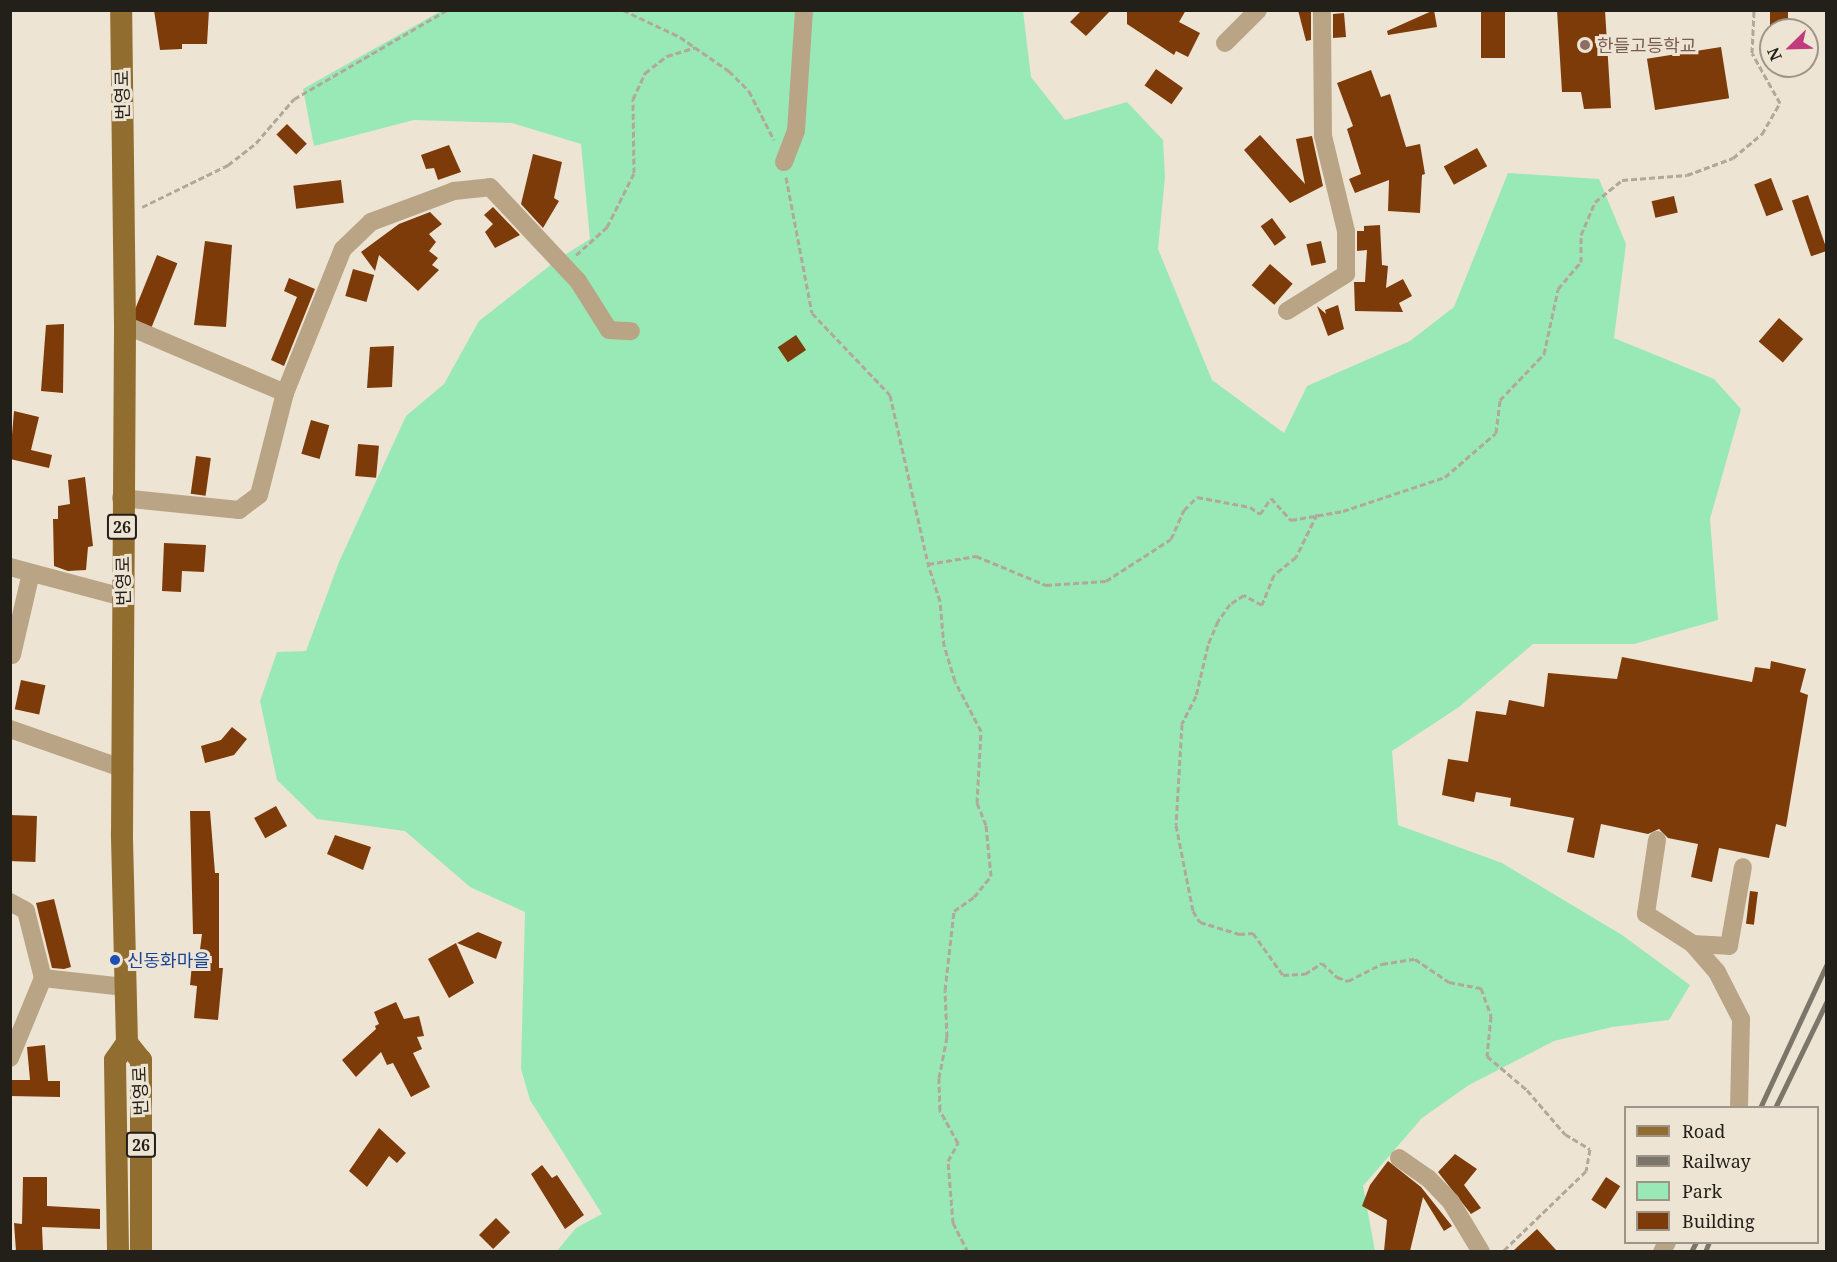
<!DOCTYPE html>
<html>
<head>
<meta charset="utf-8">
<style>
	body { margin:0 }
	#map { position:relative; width:1837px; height:1262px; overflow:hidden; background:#eee4d3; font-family:"Noto Serif","Noto Sans KR",serif }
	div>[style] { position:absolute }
	.green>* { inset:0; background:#98e9b6 }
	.building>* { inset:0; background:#7d3b09; transform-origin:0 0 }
	.path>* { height:3px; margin-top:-1.5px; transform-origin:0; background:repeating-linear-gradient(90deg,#b1a89b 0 6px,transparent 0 9px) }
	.minor>* { height:18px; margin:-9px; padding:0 9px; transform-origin:9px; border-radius:9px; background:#b9a586 }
	.major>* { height:22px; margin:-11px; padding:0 11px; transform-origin:11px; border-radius:11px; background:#916e2f }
	.rail>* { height:4.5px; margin:-2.25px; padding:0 2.25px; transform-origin:2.25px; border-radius:2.25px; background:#7b756a }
	.dots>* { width:16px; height:16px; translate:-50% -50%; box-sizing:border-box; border:3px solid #eee4d3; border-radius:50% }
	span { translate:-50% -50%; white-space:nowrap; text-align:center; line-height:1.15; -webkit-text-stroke:6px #eee4d3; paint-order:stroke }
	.shield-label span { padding:2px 4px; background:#eee4d3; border:2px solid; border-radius:4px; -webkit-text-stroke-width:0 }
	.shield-label { font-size:16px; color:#231f19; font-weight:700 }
	.education-label { font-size:18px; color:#785e54 }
	.left { translate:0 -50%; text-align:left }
	.street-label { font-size:18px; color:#231f19 }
	.transit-label { font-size:18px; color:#164399 }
	.frame { position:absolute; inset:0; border:12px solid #231f19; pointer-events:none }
	.legend { position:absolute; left:1624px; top:1106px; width:195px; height:138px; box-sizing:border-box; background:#eee4d3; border:2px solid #9d9589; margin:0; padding:8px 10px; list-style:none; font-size:18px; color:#231f19 }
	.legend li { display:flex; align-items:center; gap:12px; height:30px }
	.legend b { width:30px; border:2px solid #9d9589 }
	.north { position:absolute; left:1759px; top:18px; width:60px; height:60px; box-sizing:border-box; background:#eee4d3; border:2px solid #9d9589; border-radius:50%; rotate:247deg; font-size:16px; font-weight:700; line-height:24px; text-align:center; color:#231f19 }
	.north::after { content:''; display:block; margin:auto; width:21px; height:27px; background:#c13c7e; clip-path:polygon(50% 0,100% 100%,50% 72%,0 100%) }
</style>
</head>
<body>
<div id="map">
	<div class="green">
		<div style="clip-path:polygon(441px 11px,1023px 11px,1031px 77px,1065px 120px,1127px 102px,1163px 140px,1165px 177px,1158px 249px,1212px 380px,1284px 433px,1307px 386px,1410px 341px,1454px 307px,1508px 173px,1599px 179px,1626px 244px,1614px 338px,1714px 379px,1741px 409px,1710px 519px,1718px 620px,1634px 644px,1533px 644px,1459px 707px,1392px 751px,1398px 825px,1502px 863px,1622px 935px,1690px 985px,1669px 1020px,1612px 1027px,1554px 1041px,1469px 1085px,1422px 1118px,1363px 1186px,1375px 1251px,557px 1251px,576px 1228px,602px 1214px,530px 1100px,521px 1069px,525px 912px,470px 887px,405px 831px,317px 819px,277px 780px,260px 701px,277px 652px,306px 651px,339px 562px,406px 416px,444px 384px,479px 321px,557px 260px,590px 239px,581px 144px,512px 123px,414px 120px,314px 146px,303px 89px)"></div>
	</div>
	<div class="building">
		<div style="clip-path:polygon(154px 10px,209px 10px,207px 44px,182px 44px,182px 49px,160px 50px)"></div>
		<div style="clip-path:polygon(1082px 10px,1111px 10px,1086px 36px,1070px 22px)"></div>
		<div style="clip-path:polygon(1127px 10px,1186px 10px,1179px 22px,1200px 33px,1188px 57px,1176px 51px,1174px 55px,1127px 24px)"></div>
		<div style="clip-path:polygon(1298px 10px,1311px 10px,1311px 40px,1306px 41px)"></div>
		<div style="clip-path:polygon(1434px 10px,1437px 27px,1388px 35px,1387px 31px)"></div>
		<div style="left:1481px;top:10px;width:24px;height:48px"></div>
		<div style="clip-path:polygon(1557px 10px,1605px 10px,1611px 108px,1584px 109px,1581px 92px,1562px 92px)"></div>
		<div style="left:1770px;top:10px;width:18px;height:20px"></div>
		<div style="clip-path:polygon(1344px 13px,1346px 37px,1333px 38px,1333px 14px)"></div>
		<div style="left:1721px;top:47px;width:52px;height:75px;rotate:81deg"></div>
		<div style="left:1156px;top:69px;width:33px;height:20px;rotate:35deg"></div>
		<div style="clip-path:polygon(1371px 70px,1381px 97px,1390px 94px,1406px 147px,1420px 144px,1425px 174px,1422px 175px,1420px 213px,1388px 211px,1389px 180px,1355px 193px,1349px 179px,1361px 174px,1347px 129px,1353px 126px,1337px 83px)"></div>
		<div style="left:287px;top:124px;width:28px;height:15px;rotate:45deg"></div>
		<div style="clip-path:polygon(1260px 135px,1305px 184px,1296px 139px,1312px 136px,1323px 186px,1290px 203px,1244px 150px)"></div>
		<div style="clip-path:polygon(449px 145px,461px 172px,438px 180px,434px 168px,426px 169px,421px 155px)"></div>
		<div style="left:1477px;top:148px;width:21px;height:38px;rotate:61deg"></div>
		<div style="clip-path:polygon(533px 154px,562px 162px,554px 198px,559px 201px,543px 228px,521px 204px)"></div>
		<div style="left:1771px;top:178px;width:34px;height:18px;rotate:69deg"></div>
		<div style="left:341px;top:180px;width:23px;height:48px;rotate:83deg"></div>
		<div style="left:1808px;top:195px;width:59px;height:17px;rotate:71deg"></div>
		<div style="left:1674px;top:196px;width:17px;height:23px;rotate:77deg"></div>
		<div style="clip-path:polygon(493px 207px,520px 235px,495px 248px,485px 232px,493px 224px,484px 215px)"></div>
		<div style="clip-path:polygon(430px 212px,442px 224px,429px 234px,436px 242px,429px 251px,438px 258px,432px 265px,439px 270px,418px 291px,379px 255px,375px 271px,361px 252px,399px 224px)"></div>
		<div style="left:1272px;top:218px;width:24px;height:14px;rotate:54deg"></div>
		<div style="clip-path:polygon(1380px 225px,1382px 265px,1388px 266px,1386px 288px,1403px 279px,1412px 296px,1399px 303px,1403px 312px,1355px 311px,1354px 282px,1365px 282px,1367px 250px,1357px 251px,1357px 231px,1364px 231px,1364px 226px)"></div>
		<div style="clip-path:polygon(205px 241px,232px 245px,226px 327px,194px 325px)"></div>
		<div style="left:1321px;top:241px;width:22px;height:15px;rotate:77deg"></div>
		<div style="left:157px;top:255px;width:22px;height:70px;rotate:22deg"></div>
		<div style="left:1270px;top:264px;width:30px;height:28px;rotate:41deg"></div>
		<div style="left:353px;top:269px;width:22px;height:28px;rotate:16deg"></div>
		<div style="clip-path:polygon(289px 278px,315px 289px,284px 366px,271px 360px,297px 297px,284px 291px)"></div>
		<div style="clip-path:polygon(1338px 305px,1344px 329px,1328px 336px,1317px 306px,1326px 314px,1325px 310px)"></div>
		<div style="left:1779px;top:318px;width:32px;height:31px;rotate:41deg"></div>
		<div style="clip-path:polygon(64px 324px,63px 393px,41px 391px,46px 325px)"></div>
		<div style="left:796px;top:335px;width:18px;height:22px;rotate:56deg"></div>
		<div style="clip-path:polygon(394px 346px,392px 387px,367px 388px,370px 347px)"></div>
		<div style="clip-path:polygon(14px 411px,39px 417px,31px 450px,52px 455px,49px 468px,10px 459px)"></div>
		<div style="left:311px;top:420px;width:19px;height:35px;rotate:16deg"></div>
		<div style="left:358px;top:444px;width:21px;height:32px;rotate:5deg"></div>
		<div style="left:196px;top:456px;width:15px;height:38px;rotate:8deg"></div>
		<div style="clip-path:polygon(85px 477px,93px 546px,88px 547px,86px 570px,68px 571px,54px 566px,53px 519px,58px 519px,58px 506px,70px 504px,68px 480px)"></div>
		<div style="clip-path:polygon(164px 543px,206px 545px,204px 572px,182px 571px,181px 592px,162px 591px)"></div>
		<div style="clip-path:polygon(1622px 657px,1752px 682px,1755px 667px,1770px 669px,1771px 661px,1806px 669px,1800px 692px,1808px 695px,1786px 827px,1776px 824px,1769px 858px,1719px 848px,1712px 882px,1691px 877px,1698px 844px,1668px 838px,1659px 829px,1648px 834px,1601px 824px,1594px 858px,1567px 852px,1574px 818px,1510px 806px,1511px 798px,1476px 792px,1474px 802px,1442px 795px,1448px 759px,1468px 762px,1476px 711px,1506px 715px,1509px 700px,1544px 707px,1548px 673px,1617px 679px)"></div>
		<div style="left:21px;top:680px;width:25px;height:30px;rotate:12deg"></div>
		<div style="clip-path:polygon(232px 727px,247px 739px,234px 755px,205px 763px,201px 746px,221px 740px)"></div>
		<div style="left:276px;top:806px;width:23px;height:25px;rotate:61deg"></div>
		<div style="clip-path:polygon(190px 811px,210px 811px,215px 873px,219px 873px,219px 968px,223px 968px,218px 1020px,194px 1018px,197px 986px,190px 985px,192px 964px,198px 965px,202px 934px,193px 934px)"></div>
		<div style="left:10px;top:815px;width:27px;height:46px;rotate:2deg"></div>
		<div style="clip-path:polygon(335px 835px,371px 847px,363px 870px,327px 854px)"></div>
		<div style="left:1750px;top:891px;width:8px;height:33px;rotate:7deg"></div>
		<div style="clip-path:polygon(54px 899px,71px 967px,64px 969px,52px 968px,36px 903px)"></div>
		<div style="clip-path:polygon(478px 932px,502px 942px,496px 959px,457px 943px)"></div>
		<div style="clip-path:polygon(456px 943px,474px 983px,449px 998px,428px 959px)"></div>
		<div style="clip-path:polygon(396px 1002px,404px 1019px,419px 1016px,424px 1036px,417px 1037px,422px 1049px,413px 1053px,430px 1087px,411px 1097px,393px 1063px,387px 1065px,381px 1052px,356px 1077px,342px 1060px,376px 1029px,375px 1026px,379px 1024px,374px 1012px)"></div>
		<div style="clip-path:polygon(45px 1045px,48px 1081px,60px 1081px,60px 1097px,10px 1096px,10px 1080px,30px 1080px,27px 1047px)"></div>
		<div style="clip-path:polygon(379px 1128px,406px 1153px,397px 1163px,389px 1156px,367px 1187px,349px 1171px)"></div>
		<div style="clip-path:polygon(1455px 1154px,1477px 1169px,1464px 1185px,1481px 1208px,1471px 1214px,1438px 1172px)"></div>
		<div style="clip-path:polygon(1388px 1161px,1421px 1187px,1452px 1226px,1444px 1231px,1423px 1197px,1410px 1251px,1384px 1251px,1387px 1220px,1362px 1206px,1370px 1185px)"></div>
		<div style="clip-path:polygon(542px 1165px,552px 1178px,557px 1175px,584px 1215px,565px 1229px,531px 1174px)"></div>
		<div style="clip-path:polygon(23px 1177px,47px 1177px,47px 1206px,100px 1209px,100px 1229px,42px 1227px,43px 1251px,16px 1251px,14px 1223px,22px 1224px)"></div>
		<div style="left:1606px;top:1177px;width:17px;height:27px;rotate:33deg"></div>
		<div style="left:496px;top:1218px;width:20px;height:24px;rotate:45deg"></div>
		<div style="clip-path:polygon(1537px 1229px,1557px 1251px,1513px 1251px)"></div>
	</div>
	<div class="path">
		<div style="left:623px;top:10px;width:63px;rotate:25.3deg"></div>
		<div style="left:680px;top:37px;width:60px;rotate:34.8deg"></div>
		<div style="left:729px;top:71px;width:28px;rotate:45deg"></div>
		<div style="left:749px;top:91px;width:55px;rotate:63deg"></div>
		<div style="left:786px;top:177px;width:138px;rotate:79.2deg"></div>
		<div style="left:812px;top:313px;width:113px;rotate:46.4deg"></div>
		<div style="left:890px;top:395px;width:173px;rotate:77.3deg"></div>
		<div style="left:142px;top:207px;width:96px;rotate:-26deg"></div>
		<div style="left:228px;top:165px;width:36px;rotate:-38deg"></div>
		<div style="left:256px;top:143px;width:58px;rotate:-49.2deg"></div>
		<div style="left:294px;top:99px;width:177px;rotate:-30.2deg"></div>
		<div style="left:576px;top:255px;width:42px;rotate:-42.1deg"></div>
		<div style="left:607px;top:227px;width:60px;rotate:-63.4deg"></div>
		<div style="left:634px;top:173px;width:74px;rotate:-90.8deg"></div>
		<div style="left:633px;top:99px;width:29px;rotate:-65deg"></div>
		<div style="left:645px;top:73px;width:28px;rotate:-38deg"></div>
		<div style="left:667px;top:56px;width:30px;rotate:-17deg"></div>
		<div style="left:1317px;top:514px;width:48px;rotate:116deg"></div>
		<div style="left:1296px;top:557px;width:28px;rotate:141deg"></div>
		<div style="left:1274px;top:575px;width:32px;rotate:112deg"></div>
		<div style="left:1262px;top:605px;width:21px;rotate:-151deg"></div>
		<div style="left:1244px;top:595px;width:17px;rotate:147deg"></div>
		<div style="left:1230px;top:604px;width:21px;rotate:125deg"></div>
		<div style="left:1218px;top:621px;width:26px;rotate:113deg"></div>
		<div style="left:1208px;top:645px;width:52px;rotate:103.2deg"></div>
		<div style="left:1196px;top:696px;width:31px;rotate:117deg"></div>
		<div style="left:1182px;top:724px;width:101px;rotate:93.4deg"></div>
		<div style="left:1176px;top:825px;width:88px;rotate:78.8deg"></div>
		<div style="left:1193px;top:911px;width:13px;rotate:58deg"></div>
		<div style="left:1200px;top:922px;width:41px;rotate:17.1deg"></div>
		<div style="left:1239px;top:934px;width:14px;rotate:-4deg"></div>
		<div style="left:1253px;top:933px;width:52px;rotate:54.5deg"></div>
		<div style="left:1283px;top:975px;width:22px;rotate:-3deg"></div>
		<div style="left:1305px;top:974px;width:20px;rotate:-33deg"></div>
		<div style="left:1322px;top:963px;width:21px;rotate:43deg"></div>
		<div style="left:1337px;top:977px;width:12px;rotate:20deg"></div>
		<div style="left:1348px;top:981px;width:38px;rotate:-27deg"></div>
		<div style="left:1382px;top:964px;width:33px;rotate:-9deg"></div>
		<div style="left:1415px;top:959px;width:41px;rotate:34.1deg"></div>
		<div style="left:1449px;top:982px;width:33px;rotate:11deg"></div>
		<div style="left:1481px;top:988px;width:30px;rotate:70deg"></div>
		<div style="left:1491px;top:1016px;width:40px;rotate:95.7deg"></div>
		<div style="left:1487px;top:1056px;width:52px;rotate:40.4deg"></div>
		<div style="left:1527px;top:1090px;width:58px;rotate:49.2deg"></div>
		<div style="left:1565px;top:1134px;width:29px;rotate:31deg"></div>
		<div style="left:1590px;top:1149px;width:22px;rotate:100deg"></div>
		<div style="left:1586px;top:1171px;width:117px;rotate:136deg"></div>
		<div style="left:968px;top:1252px;width:33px;rotate:-117deg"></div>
		<div style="left:953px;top:1223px;width:62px;rotate:-94.6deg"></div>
		<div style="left:948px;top:1161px;width:21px;rotate:-61deg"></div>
		<div style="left:958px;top:1143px;width:38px;rotate:-119deg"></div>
		<div style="left:940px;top:1110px;width:32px;rotate:-92deg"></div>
		<div style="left:939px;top:1078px;width:42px;rotate:-79deg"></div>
		<div style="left:947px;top:1037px;width:47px;rotate:-92.4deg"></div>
		<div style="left:945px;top:990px;width:80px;rotate:-83.5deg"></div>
		<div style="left:954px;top:911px;width:24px;rotate:-35deg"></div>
		<div style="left:974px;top:897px;width:27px;rotate:-51deg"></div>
		<div style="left:991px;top:876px;width:51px;rotate:-95.6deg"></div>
		<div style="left:986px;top:825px;width:24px;rotate:-112deg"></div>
		<div style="left:977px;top:803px;width:72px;rotate:-86.8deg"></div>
		<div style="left:981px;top:731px;width:56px;rotate:-117.5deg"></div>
		<div style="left:955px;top:681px;width:37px;rotate:-107deg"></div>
		<div style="left:944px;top:646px;width:45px;rotate:-95.1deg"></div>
		<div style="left:940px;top:601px;width:39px;rotate:-108deg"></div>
		<div style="left:928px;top:564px;width:49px;rotate:-9.5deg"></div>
		<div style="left:976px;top:556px;width:76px;rotate:22.5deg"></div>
		<div style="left:1046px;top:585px;width:60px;rotate:-3.8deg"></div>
		<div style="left:1106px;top:581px;width:77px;rotate:-32.9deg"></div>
		<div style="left:1171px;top:539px;width:32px;rotate:-66deg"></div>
		<div style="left:1184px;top:510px;width:18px;rotate:-45deg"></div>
		<div style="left:1197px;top:497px;width:54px;rotate:10.7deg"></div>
		<div style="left:1250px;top:507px;width:12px;rotate:35deg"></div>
		<div style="left:1260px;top:514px;width:19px;rotate:-55deg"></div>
		<div style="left:1271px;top:498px;width:30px;rotate:48deg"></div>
		<div style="left:1291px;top:520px;width:53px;rotate:-9.8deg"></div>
		<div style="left:1343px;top:511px;width:108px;rotate:-18.4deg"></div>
		<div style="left:1445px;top:477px;width:67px;rotate:-40.8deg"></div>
		<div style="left:1496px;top:433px;width:33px;rotate:-83deg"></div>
		<div style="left:1500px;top:400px;width:64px;rotate:-46.3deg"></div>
		<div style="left:1544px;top:354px;width:66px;rotate:-77.8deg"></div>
		<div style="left:1558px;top:289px;width:35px;rotate:-50deg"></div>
		<div style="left:1581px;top:262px;width:27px;rotate:-90deg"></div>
		<div style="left:1581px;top:235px;width:36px;rotate:-67deg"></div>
		<div style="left:1595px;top:202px;width:35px;rotate:-39deg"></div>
		<div style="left:1622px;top:180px;width:65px;rotate:-4.4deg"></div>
		<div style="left:1687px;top:175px;width:49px;rotate:-20.3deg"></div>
		<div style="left:1733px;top:158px;width:38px;rotate:-40deg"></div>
		<div style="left:1762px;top:134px;width:36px;rotate:-60deg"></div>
		<div style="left:1780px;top:103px;width:57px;rotate:-119.2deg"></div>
		<div style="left:1752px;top:53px;width:43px;rotate:-87.3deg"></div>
	</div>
	<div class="minor">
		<div style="left:1225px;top:43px;width:47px;rotate:-45deg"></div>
		<div style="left:784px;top:162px;width:33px;rotate:-69deg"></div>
		<div style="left:796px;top:131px;width:121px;rotate:-86.2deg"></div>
		<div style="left:1287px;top:311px;width:70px;rotate:-32.1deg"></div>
		<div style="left:1346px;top:274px;width:43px;rotate:-90deg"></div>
		<div style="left:1346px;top:231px;width:98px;rotate:-103.6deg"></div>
		<div style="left:1323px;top:136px;width:126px;rotate:-90.5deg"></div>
		<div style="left:125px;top:325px;width:174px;rotate:23deg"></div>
		<div style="left:121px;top:498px;width:119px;rotate:5.8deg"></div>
		<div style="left:239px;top:510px;width:25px;rotate:-37deg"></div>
		<div style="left:259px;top:495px;width:105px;rotate:-75.7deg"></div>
		<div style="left:285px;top:393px;width:155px;rotate:-68.1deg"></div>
		<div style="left:343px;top:249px;width:39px;rotate:-44deg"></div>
		<div style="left:371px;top:222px;width:89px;rotate:-20.5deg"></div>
		<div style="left:454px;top:191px;width:36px;rotate:-6deg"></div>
		<div style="left:490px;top:187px;width:129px;rotate:46.9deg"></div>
		<div style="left:578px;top:281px;width:58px;rotate:57.7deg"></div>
		<div style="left:609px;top:330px;width:22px;rotate:3deg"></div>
		<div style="left:10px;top:567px;width:117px;rotate:14.9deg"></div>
		<div style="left:12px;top:655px;width:84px;rotate:-77deg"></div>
		<div style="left:10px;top:729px;width:121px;rotate:19.3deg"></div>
		<div style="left:1657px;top:840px;width:75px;rotate:98.5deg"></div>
		<div style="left:1646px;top:914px;width:56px;rotate:32.6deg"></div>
		<div style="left:10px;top:902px;width:18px;rotate:29deg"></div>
		<div style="left:26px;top:911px;width:69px;rotate:75.8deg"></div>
		<div style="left:10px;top:1058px;width:87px;rotate:-67.6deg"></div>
		<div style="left:43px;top:978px;width:82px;rotate:6.3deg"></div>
		<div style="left:1739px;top:1108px;width:89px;rotate:-88.7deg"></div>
		<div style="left:1741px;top:1019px;width:53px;rotate:-117.1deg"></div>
		<div style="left:1717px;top:972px;width:37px;rotate:-131deg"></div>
		<div style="left:1693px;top:944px;width:36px;rotate:3deg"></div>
		<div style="left:1729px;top:946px;width:80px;rotate:-80deg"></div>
		<div style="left:1399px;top:1158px;width:35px;rotate:35deg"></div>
		<div style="left:1428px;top:1178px;width:33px;rotate:46deg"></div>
		<div style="left:1451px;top:1202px;width:58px;rotate:59deg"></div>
		<div style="left:1662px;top:1252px;width:11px;rotate:-63deg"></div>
	</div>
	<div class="major">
		<div style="left:127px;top:1043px;width:22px;rotate:51deg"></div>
		<div style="left:141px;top:1060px;width:192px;rotate:90deg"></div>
		<div style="left:118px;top:1252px;width:192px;rotate:-90.9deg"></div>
		<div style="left:115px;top:1060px;width:21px;rotate:-55deg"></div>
		<div style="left:127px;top:1043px;width:210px;rotate:-91.4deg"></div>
		<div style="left:122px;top:833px;width:508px;rotate:-89.66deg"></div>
		<div style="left:125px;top:325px;width:315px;rotate:-90.7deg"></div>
	</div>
	<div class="rail">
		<div style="left:1760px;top:1108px;width:157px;rotate:-65.1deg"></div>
		<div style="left:1775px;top:1108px;width:117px;rotate:-64.1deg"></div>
		<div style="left:1691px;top:1252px;width:11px;rotate:-63deg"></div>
		<div style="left:1705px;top:1252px;width:11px;rotate:-68deg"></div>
	</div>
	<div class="dots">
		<div style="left:1585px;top:45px;background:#8d6e63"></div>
		<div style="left:115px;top:960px;background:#1a4fb4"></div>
	</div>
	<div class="shield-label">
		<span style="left:122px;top:527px">26</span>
		<span style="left:141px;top:1145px">26</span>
	</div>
	<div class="education-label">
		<span class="left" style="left:1597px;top:45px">한들고등학교</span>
	</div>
	<div class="street-label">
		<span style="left:122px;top:95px;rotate:-91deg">번영로</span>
		<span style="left:123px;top:581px;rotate:-91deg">번영로</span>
		<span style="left:140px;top:1091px;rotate:-92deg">번영로</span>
	</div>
	<div class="transit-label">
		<span class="left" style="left:127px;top:960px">신동화마을</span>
	</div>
	<div class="frame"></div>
	<ul class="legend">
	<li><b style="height:8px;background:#916e2f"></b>Road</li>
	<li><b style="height:8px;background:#7b756a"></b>Railway</li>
	<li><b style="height:16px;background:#98e9b6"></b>Park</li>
	<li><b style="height:16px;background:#7d3b09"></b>Building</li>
	</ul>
	<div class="north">N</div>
</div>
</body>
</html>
